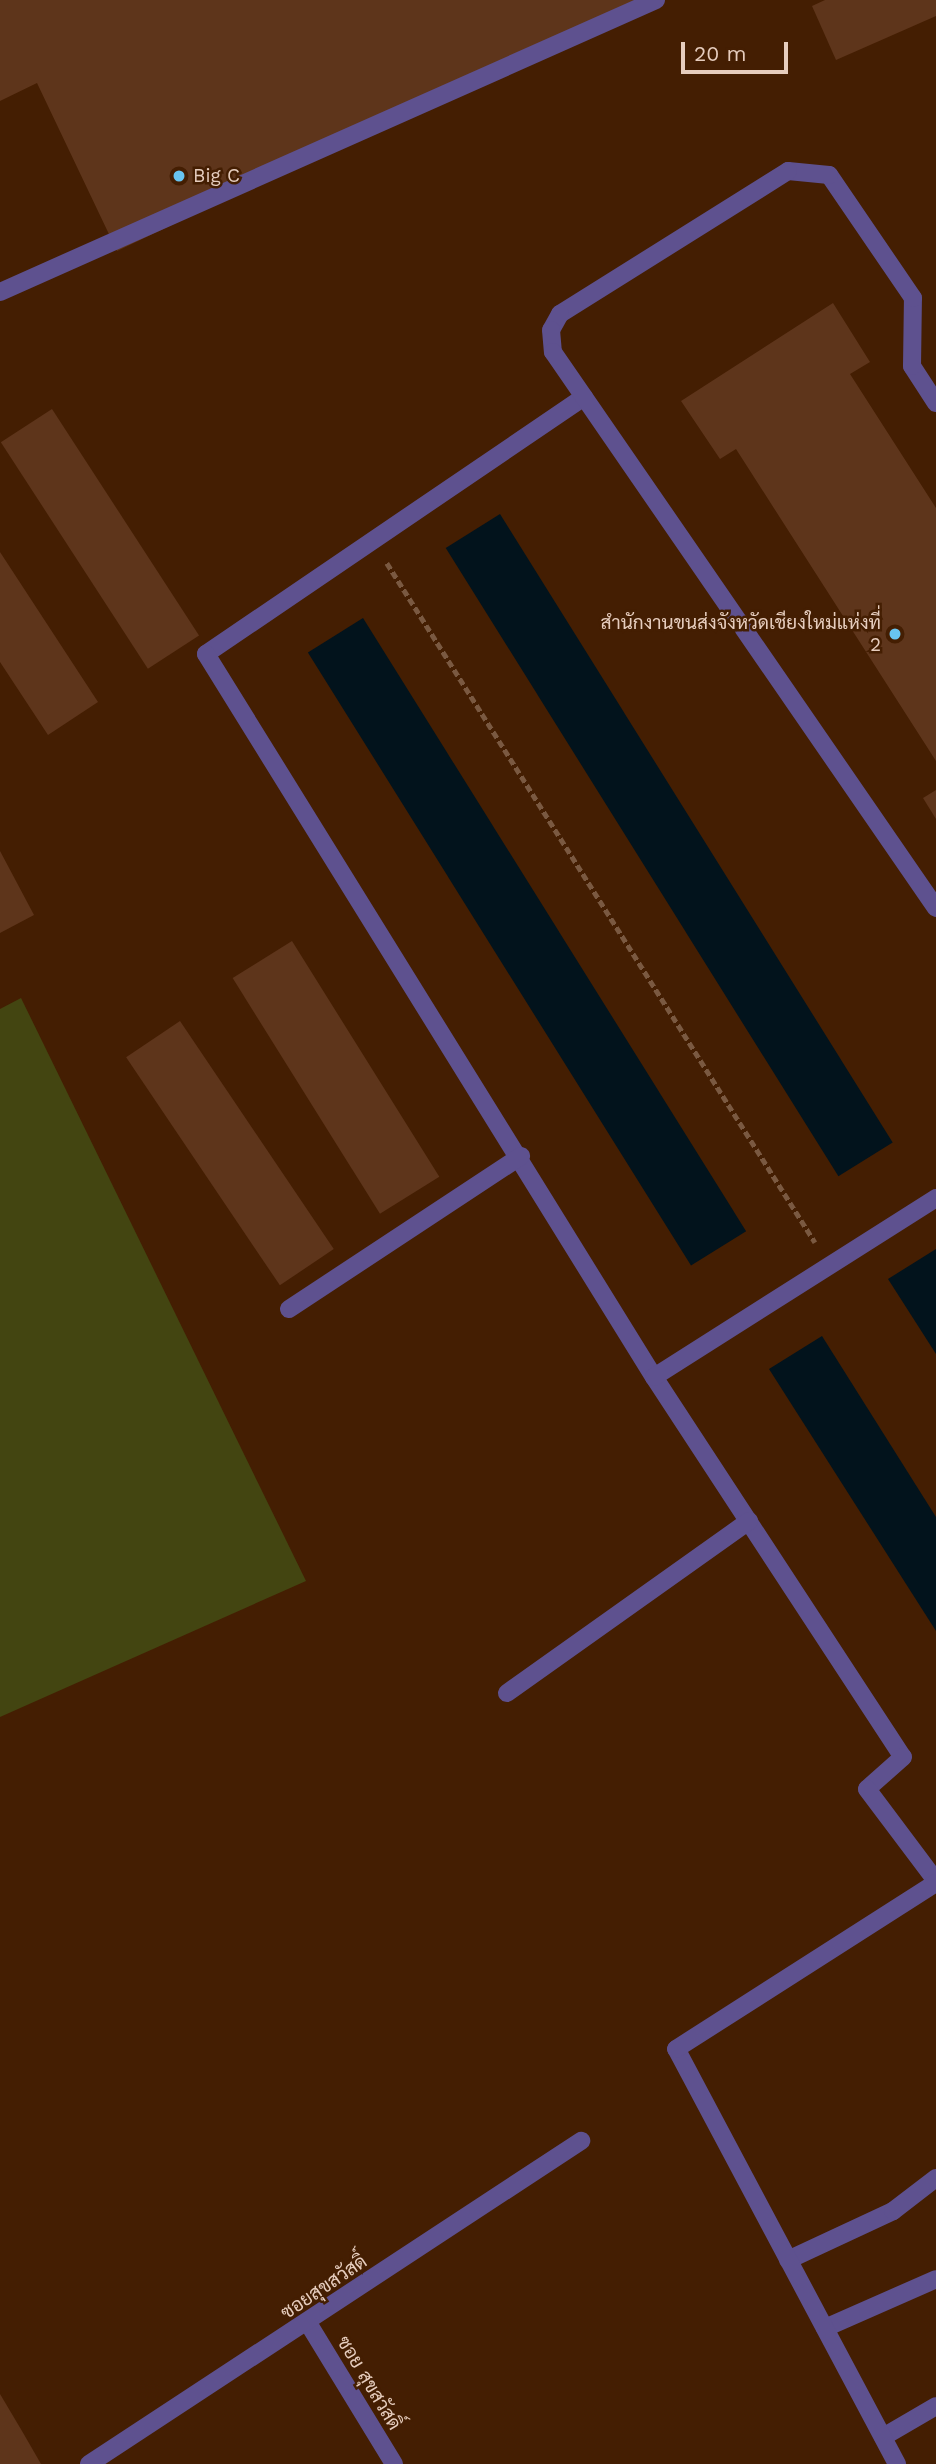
<!DOCTYPE html>
<html>
<head>
<meta charset="utf-8">
<style>
	body { margin:0 }
	#map { position:relative; width:936px; height:2464px; overflow:hidden; background:#441e02; font-family:"Work Sans",Sarabun,sans-serif }
	div>[style] { position:absolute }
	.green>* { inset:0; background:#434511 }
	.water>* { inset:0; background:#02131c; transform-origin:0 0 }
	.building>* { inset:0; background:#5e351b; transform-origin:0 0 }
	.path>* { height:4.5px; margin-top:-2.25px; transform-origin:0; background:repeating-linear-gradient(90deg,#7a5941 0 7px,transparent 0 10.5px) }
	.minor>* { height:18px; margin:-9px; padding:0 9px; transform-origin:9px; border-radius:9px; background:#5e518f }
	.dots>* { width:19px; height:19px; translate:-50% -50%; box-sizing:border-box; border:4px solid #441e02; border-radius:50% }
	span { translate:-50% -50%; white-space:nowrap; text-align:center; line-height:1.15; -webkit-text-stroke:5px #441e02; paint-order:stroke }
	.poi-label { font-size:19px; color:#e6cdbe }
	.left { translate:0 -50%; text-align:left }
	.right { translate:-100% -50%; text-align:right }
	.street-label { font-size:19px; color:#e6cdbe }
	.scale { position:absolute; left:681px; top:42px; width:107px; height:32px; box-sizing:border-box; border:4px solid #e6cdbe; border-top:0; padding-left:9px; font-size:21px; line-height:24px; white-space:nowrap; color:#e6cdbe; -webkit-text-stroke:5px #441e02; paint-order:stroke }
</style>
</head>
<body>
<div id="map">
	<div class="green">
		<div style="clip-path:polygon(21px 998px,306px 1581px,0 1717px,0 1009px)"></div>
	</div>
	<div class="water">
		<div style="left:500px;top:514px;width:741px;height:64px;rotate:58deg"></div>
		<div style="left:363px;top:618px;width:723px;height:65px;rotate:58deg"></div>
		<div style="clip-path:polygon(936px 1249px,936px 1354px,888px 1279px)"></div>
		<div style="clip-path:polygon(822px 1336px,936px 1517px,936px 1631px,769px 1369px)"></div>
	</div>
	<div class="building">
		<div style="clip-path:polygon(0 0,646px 0,117px 251px,37px 83px,0 101px)"></div>
		<div style="clip-path:polygon(825px 0,936px 0,936px 16px,836px 60px,812px 6px)"></div>
		<div style="clip-path:polygon(833px 303px,870px 362px,850px 374px,936px 508px,936px 761px,736px 449px,720px 459px,681px 401px)"></div>
		<div style="left:52px;top:409px;width:270px;height:61px;rotate:57deg"></div>
		<div style="clip-path:polygon(0 552px,98px 702px,48px 735px,0 662px)"></div>
		<div style="clip-path:polygon(936px 790px,936px 819px,923px 798px)"></div>
		<div style="clip-path:polygon(0 851px,34px 915px,0 933px)"></div>
		<div style="left:292px;top:941px;width:278px;height:70px;rotate:58deg"></div>
		<div style="left:180px;top:1021px;width:275px;height:65px;rotate:56deg"></div>
		<div style="clip-path:polygon(0 2394px,22px 2431px,41px 2464px,0 2464px)"></div>
	</div>
	<div class="path">
		<div style="left:387px;top:563px;width:803px;rotate:57.78deg"></div>
	</div>
	<div class="minor">
		<div style="left:0;top:292px;width:718px;rotate:-23.99deg"></div>
		<div style="left:584px;top:397px;width:457px;rotate:145.8deg"></div>
		<div style="left:206px;top:654px;width:851px;rotate:58.22deg"></div>
		<div style="left:654px;top:1377px;width:454px;rotate:56.8deg"></div>
		<div style="left:903px;top:1757px;width:48px;rotate:138.4deg"></div>
		<div style="left:867px;top:1789px;width:115px;rotate:53.1deg"></div>
		<div style="left:936px;top:403px;width:44px;rotate:-123deg"></div>
		<div style="left:912px;top:366px;width:68px;rotate:-89.2deg"></div>
		<div style="left:913px;top:298px;width:149px;rotate:-124.3deg"></div>
		<div style="left:829px;top:175px;width:41px;rotate:-174.4deg"></div>
		<div style="left:788px;top:171px;width:269px;rotate:147.9deg"></div>
		<div style="left:560px;top:314px;width:18px;rotate:119deg"></div>
		<div style="left:551px;top:330px;width:22px;rotate:85deg"></div>
		<div style="left:553px;top:352px;width:675px;rotate:55.44deg"></div>
		<div style="left:289px;top:1309px;width:278px;rotate:-33.4deg"></div>
		<div style="left:654px;top:1377px;width:334px;rotate:-32.4deg"></div>
		<div style="left:507px;top:1693px;width:297px;rotate:-35.4deg"></div>
		<div style="left:788px;top:2260px;width:116px;rotate:-25deg"></div>
		<div style="left:893px;top:2211px;width:54px;rotate:-37.5deg"></div>
		<div style="left:308px;top:2323px;width:165px;rotate:58.6deg"></div>
		<div style="left:825px;top:2328px;width:121px;rotate:-23.8deg"></div>
		<div style="left:883px;top:2437px;width:61px;rotate:-30.3deg"></div>
		<div style="left:89px;top:2464px;width:589px;rotate:-33.29deg"></div>
		<div style="left:897px;top:2464px;width:470px;rotate:-118deg"></div>
		<div style="left:676px;top:2049px;width:308px;rotate:-32.6deg"></div>
	</div>
	<div class="dots">
		<div style="left:179px;top:176px;background:#68c4f0"></div>
		<div style="left:895px;top:634px;background:#68c4f0"></div>
	</div>
	<div class="poi-label">
		<span class="left" style="left:193px;top:176px">Big C</span>
		<span class="right" style="left:881px;top:634px">สำนักงานขนส่งจังหวัดเชียงใหม่แห่งที่<br>2</span>
	</div>
	<div class="street-label">
		<span style="left:324px;top:2287px;rotate:-34deg">ซอยสุขสวัสดิ์</span>
		<span style="left:369px;top:2383px;rotate:59deg">ซอย สุขสวัสดิ์</span>
	</div>
	<div class="scale">20 m</div>
</div>
</body>
</html>
